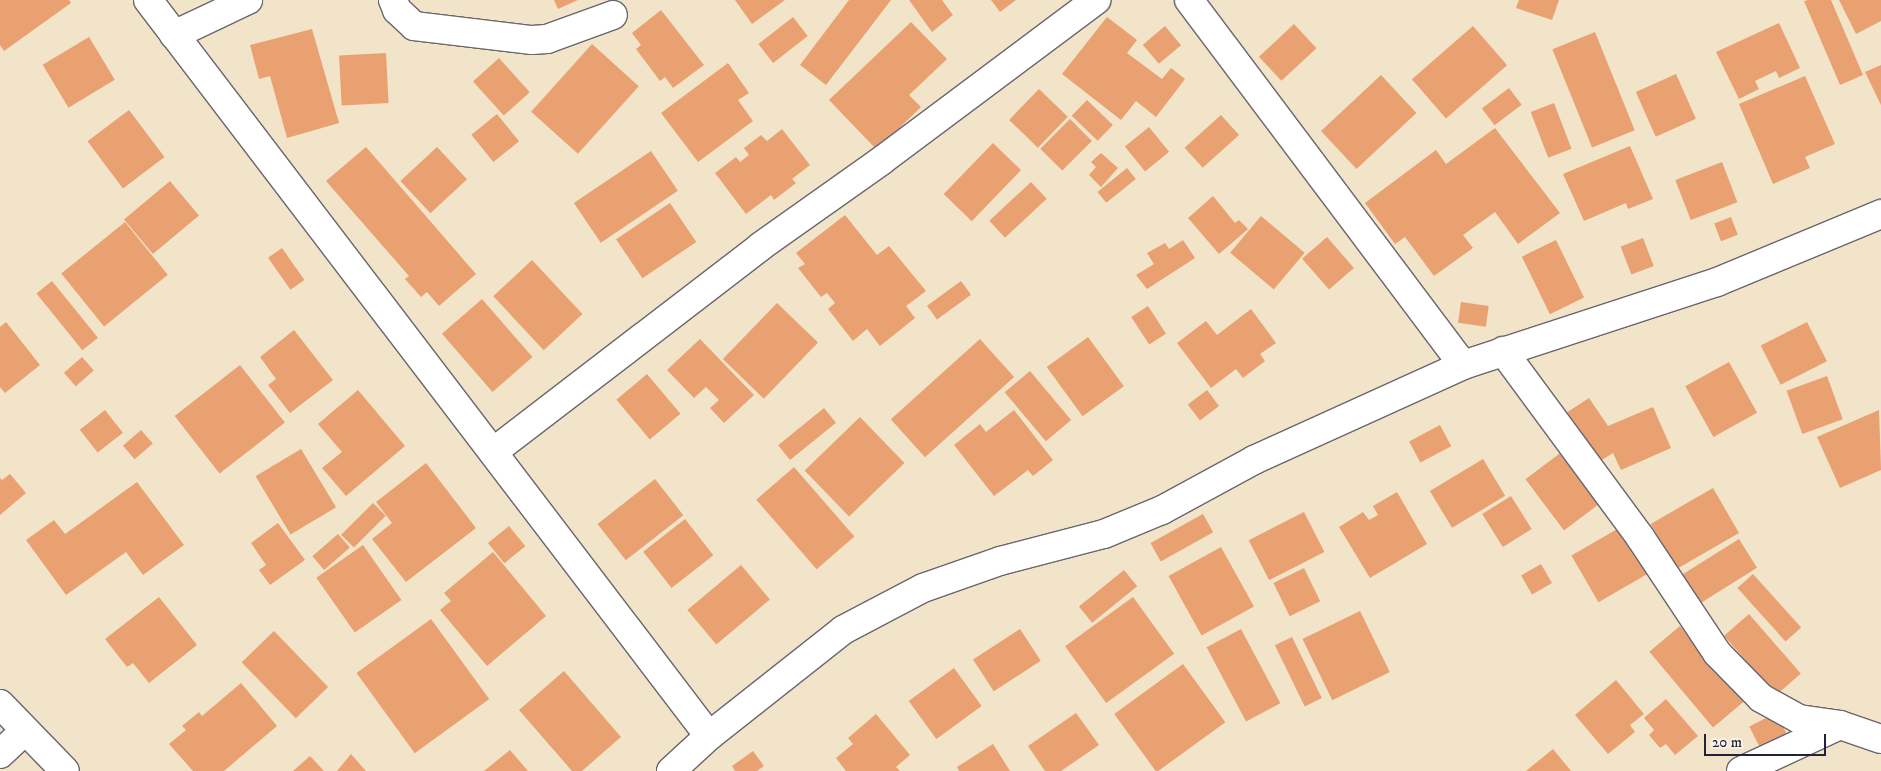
<!DOCTYPE html>
<html>
<head>
<meta charset="utf-8">
<style>
	body { margin:0 }
	#map { position:relative; width:1881px; height:771px; overflow:hidden; background:#f1e4c9; font-family:"IM FELL DW Pica",serif }
	div>[style] { position:absolute }
	.building>* { inset:0; background:#e9a172; transform-origin:0 0 }
	.roads { filter:drop-shadow(1px 0 #6a666d) drop-shadow(-1px 0 #6a666d) drop-shadow(0 1px #6a666d) drop-shadow(0 -1px #6a666d) }
	.minor>* { height:28px; margin:-14px; padding:0 14px; transform-origin:14px; border-radius:14px; background:#fff }
	span { translate:-50% -50%; white-space:nowrap; text-align:center; line-height:1.15; -webkit-text-stroke:4px #f7f3e8; paint-order:stroke }
	.scale { position:absolute; left:1704px; top:734px; width:122px; height:22px; box-sizing:border-box; border:2px solid #22223b; border-top:0; padding-left:6px; font-size:15px; line-height:18px; white-space:nowrap; color:#22223b; -webkit-text-stroke:4px #f7f3e8; paint-order:stroke }
</style>
</head>
<body>
<div id="map">
	<div class="building">
		<div style="clip-path:polygon(0 0,69px 0,71px 3px,4px 51px,0 45px)"></div>
		<div style="clip-path:polygon(554px 0,578px 0,558px 9px)"></div>
		<div style="clip-path:polygon(735px 0,785px 0,752px 24px)"></div>
		<div style="clip-path:polygon(849px 0,891px 0,826px 85px,800px 65px)"></div>
		<div style="clip-path:polygon(909px 0,942px 0,953px 15px,932px 32px)"></div>
		<div style="clip-path:polygon(991px 0,1016px 0,1000px 12px)"></div>
		<div style="clip-path:polygon(1519px 0,1559px 0,1552px 20px,1516px 8px)"></div>
		<div style="clip-path:polygon(1808px 0,1831px 0,1863px 75px,1840px 85px,1804px 1px)"></div>
		<div style="clip-path:polygon(1839px 0,1881px 0,1881px 21px,1856px 34px)"></div>
		<div style="clip-path:polygon(661px 10px,704px 65px,673px 88px,665px 77px,660px 81px,636px 49px,641px 45px,632px 33px)"></div>
		<div style="left:793px;top:17px;width:24px;height:44px;rotate:52deg"></div>
		<div style="clip-path:polygon(1107px 17px,1137px 40px,1127px 53px,1162px 79px,1171px 68px,1185px 79px,1156px 117px,1136px 101px,1121px 120px,1062px 74px)"></div>
		<div style="clip-path:polygon(911px 22px,947px 59px,909px 95px,921px 107px,877px 150px,829px 100px)"></div>
		<div style="clip-path:polygon(1779px 23px,1800px 68px,1779px 78px,1776px 71px,1755px 81px,1759px 89px,1739px 99px,1716px 52px)"></div>
		<div style="left:1294px;top:24px;width:33px;height:48px;rotate:47deg"></div>
		<div style="left:1165px;top:26px;width:25px;height:29px;rotate:50deg"></div>
		<div style="left:1473px;top:26px;width:52px;height:81px;rotate:49deg"></div>
		<div style="clip-path:polygon(312px 29px,339px 123px,287px 138px,270px 76px,259px 79px,250px 45px)"></div>
		<div style="left:1595px;top:32px;width:106px;height:46px;rotate:68deg"></div>
		<div style="left:89px;top:37px;width:50px;height:54px;rotate:59deg"></div>
		<div style="left:592px;top:44px;width:63px;height:91px;rotate:42deg"></div>
		<div style="left:386px;top:53px;width:50px;height:47px;rotate:87deg"></div>
		<div style="left:499px;top:58px;width:46px;height:35px;rotate:48deg"></div>
		<div style="clip-path:polygon(728px 63px,749px 93px,738px 100px,753px 121px,698px 162px,661px 113px)"></div>
		<div style="clip-path:polygon(1881px 65px,1881px 105px,1865px 72px)"></div>
		<div style="left:1676px;top:74px;width:49px;height:44px;rotate:66deg"></div>
		<div style="left:1381px;top:75px;width:52px;height:82px;rotate:47deg"></div>
		<div style="clip-path:polygon(1805px 76px,1835px 144px,1805px 157px,1810px 168px,1773px 184px,1739px 104px)"></div>
		<div style="left:1509px;top:88px;width:21px;height:34px;rotate:53deg"></div>
		<div style="left:1039px;top:89px;width:40px;height:43px;rotate:44deg"></div>
		<div style="left:1087px;top:100px;width:36px;height:22px;rotate:44deg"></div>
		<div style="left:1554px;top:103px;width:49px;height:25px;rotate:69deg"></div>
		<div style="left:129px;top:110px;width:59px;height:52px;rotate:53deg"></div>
		<div style="left:497px;top:114px;width:35px;height:33px;rotate:51deg"></div>
		<div style="left:1221px;top:115px;width:27px;height:49px;rotate:48deg"></div>
		<div style="left:1070px;top:119px;width:31px;height:42px;rotate:45deg"></div>
		<div style="left:1149px;top:127px;width:32px;height:31px;rotate:51deg"></div>
		<div style="clip-path:polygon(1495px 128px,1560px 213px,1518px 244px,1495px 212px,1463px 235px,1473px 248px,1434px 276px,1405px 237px,1395px 244px,1365px 203px,1436px 150px,1446px 164px)"></div>
		<div style="clip-path:polygon(782px 129px,810px 165px,792px 179px,796px 183px,774px 200px,771px 195px,746px 214px,715px 173px,736px 157px,740px 162px,749px 155px,744px 148px,761px 135px,767px 141px)"></div>
		<div style="left:993px;top:143px;width:39px;height:71px;rotate:44deg"></div>
		<div style="clip-path:polygon(1630px 146px,1653px 199px,1628px 209px,1626px 203px,1584px 221px,1563px 174px)"></div>
		<div style="clip-path:polygon(366px 147px,476px 274px,439px 306px,427px 292px,421px 297px,405px 279px,409px 276px,326px 181px)"></div>
		<div style="left:437px;top:147px;width:44px;height:50px;rotate:47deg"></div>
		<div style="left:651px;top:151px;width:48px;height:93px;rotate:56deg"></div>
		<div style="clip-path:polygon(1101px 153px,1118px 168px,1101px 187px,1089px 175px,1096px 167px,1091px 162px)"></div>
		<div style="left:1722px;top:162px;width:43px;height:50px;rotate:69deg"></div>
		<div style="left:1127px;top:168px;width:14px;height:38px;rotate:51deg"></div>
		<div style="left:170px;top:181px;width:45px;height:60px;rotate:50deg"></div>
		<div style="left:1031px;top:182px;width:23px;height:57px;rotate:47deg"></div>
		<div style="clip-path:polygon(1213px 196px,1235px 223px,1239px 220px,1248px 229px,1219px 254px,1188px 218px)"></div>
		<div style="left:670px;top:203px;width:47px;height:65px;rotate:56deg"></div>
		<div style="clip-path:polygon(845px 215px,877px 255px,889px 246px,926px 291px,906px 306px,915px 318px,880px 346px,867px 329px,853px 341px,828px 309px,835px 303px,827px 293px,821px 297px,798px 268px,805px 264px,796px 253px)"></div>
		<div style="left:1261px;top:216px;width:57px;height:48px;rotate:40deg"></div>
		<div style="left:1731px;top:217px;width:19px;height:18px;rotate:69deg"></div>
		<div style="left:125px;top:222px;width:68px;height:82px;rotate:51deg"></div>
		<div style="left:1327px;top:237px;width:41px;height:33px;rotate:49deg"></div>
		<div style="left:1643px;top:238px;width:30px;height:24px;rotate:69deg"></div>
		<div style="clip-path:polygon(1183px 240px,1195px 258px,1147px 289px,1136px 275px,1154px 264px,1147px 253px,1165px 243px,1169px 249px)"></div>
		<div style="left:1556px;top:240px;width:64px;height:38px;rotate:64deg"></div>
		<div style="left:282px;top:248px;width:39px;height:17px;rotate:55deg"></div>
		<div style="left:532px;top:260px;width:74px;height:53px;rotate:47deg"></div>
		<div style="left:52px;top:281px;width:73px;height:20px;rotate:51deg"></div>
		<div style="left:961px;top:281px;width:17px;height:42px;rotate:54deg"></div>
		<div style="left:482px;top:299px;width:77px;height:53px;rotate:49deg"></div>
		<div style="left:1461px;top:302px;width:28px;height:21px;rotate:8deg"></div>
		<div style="left:777px;top:303px;width:57px;height:78px;rotate:44deg"></div>
		<div style="left:1148px;top:306px;width:33px;height:20px;rotate:57deg"></div>
		<div style="clip-path:polygon(1251px 309px,1276px 343px,1260px 354px,1265px 361px,1243px 378px,1236px 369px,1211px 388px,1177px 343px,1206px 321px,1217px 335px)"></div>
		<div style="clip-path:polygon(6px 322px,40px 365px,5px 393px,0 387px,0 327px)"></div>
		<div style="left:1807px;top:322px;width:44px;height:52px;rotate:63deg"></div>
		<div style="clip-path:polygon(294px 330px,333px 380px,290px 413px,268px 385px,276px 379px,260px 357px)"></div>
		<div style="left:1088px;top:337px;width:61px;height:51px;rotate:54deg"></div>
		<div style="clip-path:polygon(700px 339px,754px 395px,724px 423px,710px 408px,719px 400px,706px 387px,694px 398px,667px 370px)"></div>
		<div style="left:980px;top:339px;width:51px;height:120px;rotate:48deg"></div>
		<div style="left:82px;top:357px;width:18px;height:24px;rotate:49deg"></div>
		<div style="left:1729px;top:362px;width:58px;height:50px;rotate:61deg"></div>
		<div style="left:240px;top:365px;width:73px;height:83px;rotate:52deg"></div>
		<div style="left:1030px;top:371px;width:64px;height:33px;rotate:50deg"></div>
		<div style="left:647px;top:374px;width:52px;height:40px;rotate:50deg"></div>
		<div style="left:1827px;top:376px;width:46px;height:43px;rotate:70deg"></div>
		<div style="clip-path:polygon(358px 390px,405px 446px,346px 496px,322px 468px,342px 452px,318px 424px)"></div>
		<div style="left:1207px;top:390px;width:20px;height:24px;rotate:53deg"></div>
		<div style="clip-path:polygon(1589px 398px,1608px 426px,1653px 407px,1671px 448px,1621px 470px,1613px 453px,1597px 463px,1563px 415px)"></div>
		<div style="left:824px;top:408px;width:19px;height:59px;rotate:51deg"></div>
		<div style="left:105px;top:410px;width:29px;height:32px;rotate:52deg"></div>
		<div style="clip-path:polygon(1014px 410px,1053px 460px,1033px 476px,1028px 470px,994px 496px,954px 445px,980px 424px,986px 432px)"></div>
		<div style="clip-path:polygon(1879px 410px,1881px 470px,1840px 488px,1817px 437px)"></div>
		<div style="left:860px;top:417px;width:64px;height:77px;rotate:46deg"></div>
		<div style="left:1440px;top:425px;width:24px;height:35px;rotate:62deg"></div>
		<div style="left:141px;top:430px;width:18px;height:24px;rotate:49deg"></div>
		<div style="left:301px;top:449px;width:68px;height:53px;rotate:59deg"></div>
		<div style="left:1563px;top:451px;width:64px;height:47px;rotate:53deg"></div>
		<div style="left:1483px;top:459px;width:43px;height:62px;rotate:59deg"></div>
		<div style="clip-path:polygon(426px 463px,476px 528px,406px 582px,372px 539px,392px 523px,376px 502px)"></div>
		<div style="left:794px;top:467px;width:92px;height:50px;rotate:49deg"></div>
		<div style="clip-path:polygon(10px 474px,26px 493px,0 515px,0 478px,2px 480px)"></div>
		<div style="left:655px;top:479px;width:46px;height:73px;rotate:52deg"></div>
		<div style="clip-path:polygon(137px 482px,184px 545px,143px 575px,126px 552px,66px 595px,26px 540px,54px 520px,65px 534px)"></div>
		<div style="left:1713px;top:488px;width:52px;height:72px;rotate:60deg"></div>
		<div style="clip-path:polygon(1397px 492px,1427px 544px,1370px 578px,1339px 527px,1363px 512px,1369px 520px,1378px 515px,1373px 506px)"></div>
		<div style="left:1511px;top:496px;width:39px;height:34px;rotate:58deg"></div>
		<div style="left:373px;top:503px;width:18px;height:45px;rotate:45deg"></div>
		<div style="left:1304px;top:512px;width:45px;height:62px;rotate:63deg"></div>
		<div style="left:1203px;top:514px;width:21px;height:60px;rotate:61deg"></div>
		<div style="left:685px;top:519px;width:46px;height:53px;rotate:52deg"></div>
		<div style="clip-path:polygon(278px 523px,305px 560px,270px 585px,259px 570px,266px 565px,251px 543px)"></div>
		<div style="left:1626px;top:524px;width:54px;height:63px;rotate:60deg"></div>
		<div style="left:509px;top:526px;width:26px;height:27px;rotate:51deg"></div>
		<div style="left:338px;top:534px;width:18px;height:34px;rotate:49deg"></div>
		<div style="left:1739px;top:539px;width:34px;height:72px;rotate:58deg"></div>
		<div style="left:363px;top:545px;width:67px;height:57px;rotate:55deg"></div>
		<div style="left:1221px;top:547px;width:68px;height:60px;rotate:61deg"></div>
		<div style="clip-path:polygon(493px 552px,546px 616px,487px 666px,440px 610px,451px 601px,444px 593px)"></div>
		<div style="left:1541px;top:564px;width:22px;height:23px;rotate:60deg"></div>
		<div style="left:741px;top:565px;width:45px;height:70px;rotate:50deg"></div>
		<div style="left:1304px;top:568px;width:37px;height:34px;rotate:64deg"></div>
		<div style="left:1124px;top:570px;width:21px;height:58px;rotate:51deg"></div>
		<div style="left:1753px;top:574px;width:72px;height:21px;rotate:48deg"></div>
		<div style="clip-path:polygon(159px 597px,197px 645px,149px 683px,133px 663px,127px 667px,105px 639px)"></div>
		<div style="left:1133px;top:597px;width:70px;height:84px;rotate:54deg"></div>
		<div style="left:1360px;top:611px;width:68px;height:64px;rotate:64deg"></div>
		<div style="left:1749px;top:614px;width:79px;height:33px;rotate:49deg"></div>
		<div style="left:431px;top:619px;width:99px;height:92px;rotate:54deg"></div>
		<div style="left:1680px;top:626px;width:99px;height:40px;rotate:50deg"></div>
		<div style="left:1020px;top:629px;width:38px;height:56px;rotate:57deg"></div>
		<div style="left:1241px;top:629px;width:84px;height:39px;rotate:62deg"></div>
		<div style="left:274px;top:631px;width:78px;height:45px;rotate:46deg"></div>
		<div style="left:1292px;top:637px;width:68px;height:19px;rotate:64deg"></div>
		<div style="left:1183px;top:664px;width:72px;height:85px;rotate:54deg"></div>
		<div style="left:954px;top:668px;width:47px;height:56px;rotate:54deg"></div>
		<div style="clip-path:polygon(564px 671px,621px 737px,582px 771px,572px 771px,519px 710px)"></div>
		<div style="clip-path:polygon(1616px 680px,1644px 714px,1630px 725px,1635px 732px,1608px 754px,1575px 715px)"></div>
		<div style="clip-path:polygon(241px 683px,277px 726px,224px 771px,193px 771px,169px 744px,186px 730px,182px 726px,199px 712px,202px 716px)"></div>
		<div style="clip-path:polygon(1666px 699px,1698px 736px,1675px 755px,1666px 744px,1660px 748px,1649px 735px,1654px 730px,1644px 718px)"></div>
		<div style="clip-path:polygon(1076px 713px,1099px 745px,1061px 771px,1045px 771px,1028px 746px)"></div>
		<div style="left:1776px;top:713px;width:31px;height:30px;rotate:63deg"></div>
		<div style="clip-path:polygon(876px 714px,910px 755px,896px 767px,900px 771px,846px 771px,836px 758px,853px 744px,848px 738px)"></div>
		<div style="clip-path:polygon(993px 744px,1010px 771px,959px 771px,957px 767px)"></div>
		<div style="clip-path:polygon(1553px 749px,1571px 771px,1526px 771px)"></div>
		<div style="clip-path:polygon(510px 750px,528px 771px,484px 771px)"></div>
		<div style="clip-path:polygon(753px 751px,764px 766px,757px 771px,735px 771px,732px 766px)"></div>
		<div style="clip-path:polygon(351px 754px,366px 771px,337px 771px)"></div>
		<div style="clip-path:polygon(310px 756px,324px 771px,293px 771px)"></div>
	</div>
	<div class="roads">
		<div class="minor">
			<div style="left:148px;top:0;width:925px;rotate:52.68deg"></div>
			<div style="left:393px;top:0;width:11px;rotate:68deg"></div>
			<div style="left:397px;top:10px;width:23px;rotate:43deg"></div>
			<div style="left:414px;top:26px;width:119px;rotate:6.8deg"></div>
			<div style="left:532px;top:40px;width:15px;rotate:-4deg"></div>
			<div style="left:547px;top:39px;width:70px;rotate:-20deg"></div>
			<div style="left:1189px;top:0;width:456px;rotate:53.1deg"></div>
			<div style="left:174px;top:35px;width:82px;rotate:-25.3deg"></div>
			<div style="left:1503px;top:351px;width:231px;rotate:53.6deg"></div>
			<div style="left:1640px;top:537px;width:139px;rotate:56.4deg"></div>
			<div style="left:1717px;top:653px;width:63px;rotate:45.6deg"></div>
			<div style="left:1761px;top:698px;width:43px;rotate:28.9deg"></div>
			<div style="left:1799px;top:719px;width:41px;rotate:8.3deg"></div>
			<div style="left:1840px;top:725px;width:43px;rotate:18.9deg"></div>
			<div style="left:493px;top:452px;width:338px;rotate:-37.5deg"></div>
			<div style="left:761px;top:246px;width:147px;rotate:-35.3deg"></div>
			<div style="left:881px;top:161px;width:269px;rotate:-36.8deg"></div>
			<div style="left:0;top:704px;width:93px;rotate:45.9deg"></div>
			<div style="left:0;top:754px;width:34px;rotate:-43deg"></div>
			<div style="left:671px;top:771px;width:52px;rotate:-42.6deg"></div>
			<div style="left:709px;top:736px;width:171px;rotate:-38.3deg"></div>
			<div style="left:843px;top:630px;width:90px;rotate:-27.7deg"></div>
			<div style="left:923px;top:588px;width:82px;rotate:-19.3deg"></div>
			<div style="left:1000px;top:561px;width:107px;rotate:-14.6deg"></div>
			<div style="left:1104px;top:534px;width:63px;rotate:-22.5deg"></div>
			<div style="left:1162px;top:510px;width:105px;rotate:-28.5deg"></div>
			<div style="left:1254px;top:460px;width:230px;rotate:-24.4deg"></div>
			<div style="left:1463px;top:365px;width:267px;rotate:-18.1deg"></div>
			<div style="left:1717px;top:282px;width:178px;rotate:-22.5deg"></div>
			<div style="left:1741px;top:771px;width:109px;rotate:-24.9deg"></div>
		</div>
	</div>
	<div class="scale">20 m</div>
</div>
</body>
</html>
